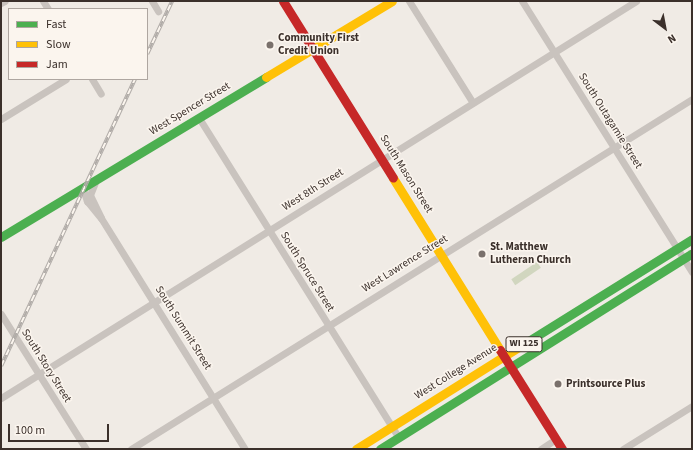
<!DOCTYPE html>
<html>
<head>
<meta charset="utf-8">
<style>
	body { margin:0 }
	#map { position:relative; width:693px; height:450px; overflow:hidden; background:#f0ebe5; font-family:"Source Sans 3",sans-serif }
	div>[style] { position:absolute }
	.green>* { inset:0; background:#d1d6bf; transform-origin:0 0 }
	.street>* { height:7px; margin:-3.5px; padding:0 3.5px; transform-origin:3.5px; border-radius:3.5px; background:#c9c3be }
	.fast>* { height:9px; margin:-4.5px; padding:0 4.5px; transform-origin:4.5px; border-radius:4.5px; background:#4caf50 }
	.slow>* { height:9px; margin:-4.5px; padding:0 4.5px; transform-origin:4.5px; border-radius:4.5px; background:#ffc107 }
	.jam>* { height:9px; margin:-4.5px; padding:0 4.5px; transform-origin:4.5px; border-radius:4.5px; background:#c62828 }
	.rail>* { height:3.5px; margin-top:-1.75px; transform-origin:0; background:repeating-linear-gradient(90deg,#fbf5ee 0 6px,#b1aca8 0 12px); box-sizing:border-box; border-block:1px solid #b1aca8 }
	.dots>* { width:11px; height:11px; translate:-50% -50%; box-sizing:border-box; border:2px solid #fbf5ee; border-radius:50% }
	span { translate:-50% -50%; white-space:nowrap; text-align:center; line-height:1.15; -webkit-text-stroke:3px #fbf5ee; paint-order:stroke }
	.shield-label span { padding:1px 3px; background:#fbf5ee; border:1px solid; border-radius:3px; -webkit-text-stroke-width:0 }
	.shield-label { font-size:10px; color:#3b302b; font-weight:700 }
	.poi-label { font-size:11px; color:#3b302b; font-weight:700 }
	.left { translate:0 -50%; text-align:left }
	.street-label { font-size:11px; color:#3b302b }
	.frame { position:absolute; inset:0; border:2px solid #3b302b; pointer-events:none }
	.legend { position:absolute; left:8px; top:8px; width:140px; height:72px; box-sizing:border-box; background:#fbf5ee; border:1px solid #aea6a0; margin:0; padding:5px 7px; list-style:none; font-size:12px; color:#3b302b }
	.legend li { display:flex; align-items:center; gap:8px; height:20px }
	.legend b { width:20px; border:1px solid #aea6a0 }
	.north { position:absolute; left:645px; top:8px; width:40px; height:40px; -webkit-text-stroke:3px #fbf5ee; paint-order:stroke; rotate:148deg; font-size:11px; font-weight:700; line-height:16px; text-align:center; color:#3b302b }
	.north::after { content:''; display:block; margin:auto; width:14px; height:18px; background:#3b302b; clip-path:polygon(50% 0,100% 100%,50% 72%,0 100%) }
	.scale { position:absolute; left:8px; top:424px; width:101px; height:18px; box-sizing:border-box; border:2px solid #3b302b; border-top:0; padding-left:5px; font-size:12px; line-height:14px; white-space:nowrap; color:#3b302b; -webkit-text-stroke:3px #fbf5ee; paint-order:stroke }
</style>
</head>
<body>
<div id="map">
	<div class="green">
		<div style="left:537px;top:262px;width:7px;height:31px;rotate:56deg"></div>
	</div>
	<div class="street">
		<div style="left:43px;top:1px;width:9px;rotate:58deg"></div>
		<div style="left:152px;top:1px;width:12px;rotate:59deg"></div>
		<div style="left:409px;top:1px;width:120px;rotate:57.9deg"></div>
		<div style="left:522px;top:1px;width:320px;rotate:57.9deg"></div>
		<div style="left:1px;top:3px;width:4px;rotate:-27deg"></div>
		<div style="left:92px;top:79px;width:17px;rotate:59deg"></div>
		<div style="left:199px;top:118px;width:376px;rotate:58deg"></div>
		<div style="left:1px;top:119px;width:76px;rotate:-31.6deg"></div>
		<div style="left:96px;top:180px;width:16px;rotate:112deg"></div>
		<div style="left:90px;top:195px;width:25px;rotate:64deg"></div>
		<div style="left:101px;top:218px;width:272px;rotate:58.1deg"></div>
		<div style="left:83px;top:189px;width:13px;rotate:72deg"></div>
		<div style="left:87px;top:201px;width:22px;rotate:51deg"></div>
		<div style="left:1px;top:314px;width:160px;rotate:57.8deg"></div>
		<div style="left:1px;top:398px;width:749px;rotate:-32.01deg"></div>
		<div style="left:131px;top:449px;width:661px;rotate:-31.96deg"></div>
		<div style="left:541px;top:449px;width:18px;rotate:-34deg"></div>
		<div style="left:623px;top:449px;width:81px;rotate:-31.9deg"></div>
	</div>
	<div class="fast">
		<div style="left:1px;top:237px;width:310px;rotate:-31.1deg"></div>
		<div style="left:522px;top:345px;width:200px;rotate:-31.9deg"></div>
		<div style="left:380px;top:449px;width:368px;rotate:-32.1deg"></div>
	</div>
	<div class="slow">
		<div style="left:266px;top:77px;width:147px;rotate:-31.1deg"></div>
		<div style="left:393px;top:178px;width:203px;rotate:58.1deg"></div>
		<div style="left:356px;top:449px;width:196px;rotate:-32.1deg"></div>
	</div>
	<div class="jam">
		<div style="left:283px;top:1px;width:208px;rotate:58.1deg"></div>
		<div style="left:500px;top:350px;width:117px;rotate:57.9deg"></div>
	</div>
	<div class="rail">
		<div style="left:147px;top:54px;width:59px;rotate:-64.7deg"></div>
		<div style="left:1px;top:366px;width:317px;rotate:-65deg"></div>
	</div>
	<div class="dots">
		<div style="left:270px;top:45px;background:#7a716c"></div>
		<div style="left:482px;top:254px;background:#7a716c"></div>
		<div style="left:558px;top:384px;background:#7a716c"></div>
	</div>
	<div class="shield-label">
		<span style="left:524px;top:344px">WI 125</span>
	</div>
	<div class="poi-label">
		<span class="left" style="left:278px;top:45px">Community First<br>Credit Union</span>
		<span class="left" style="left:490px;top:254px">St. Matthew<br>Lutheran Church</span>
		<span class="left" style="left:566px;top:384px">Printsource Plus</span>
	</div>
	<div class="street-label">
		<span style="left:190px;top:109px;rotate:-31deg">West Spencer Street</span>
		<span style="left:610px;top:121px;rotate:58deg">South Outagamie Street</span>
		<span style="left:406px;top:174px;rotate:58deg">South Mason Street</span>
		<span style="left:313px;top:190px;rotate:-32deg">West 8th Street</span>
		<span style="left:405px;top:264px;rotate:-32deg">West Lawrence Street</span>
		<span style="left:307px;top:272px;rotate:58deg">South Spruce Street</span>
		<span style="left:183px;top:328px;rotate:58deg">South Summit Street</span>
		<span style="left:46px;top:366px;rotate:58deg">South Story Street</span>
		<span style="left:456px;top:372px;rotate:-32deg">West College Avenue</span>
	</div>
	<div class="frame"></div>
	<ul class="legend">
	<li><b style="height:5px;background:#4caf50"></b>Fast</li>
	<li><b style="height:5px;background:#ffc107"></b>Slow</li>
	<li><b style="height:5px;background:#c62828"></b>Jam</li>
	</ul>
	<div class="north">N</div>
	<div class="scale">100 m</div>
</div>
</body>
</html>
